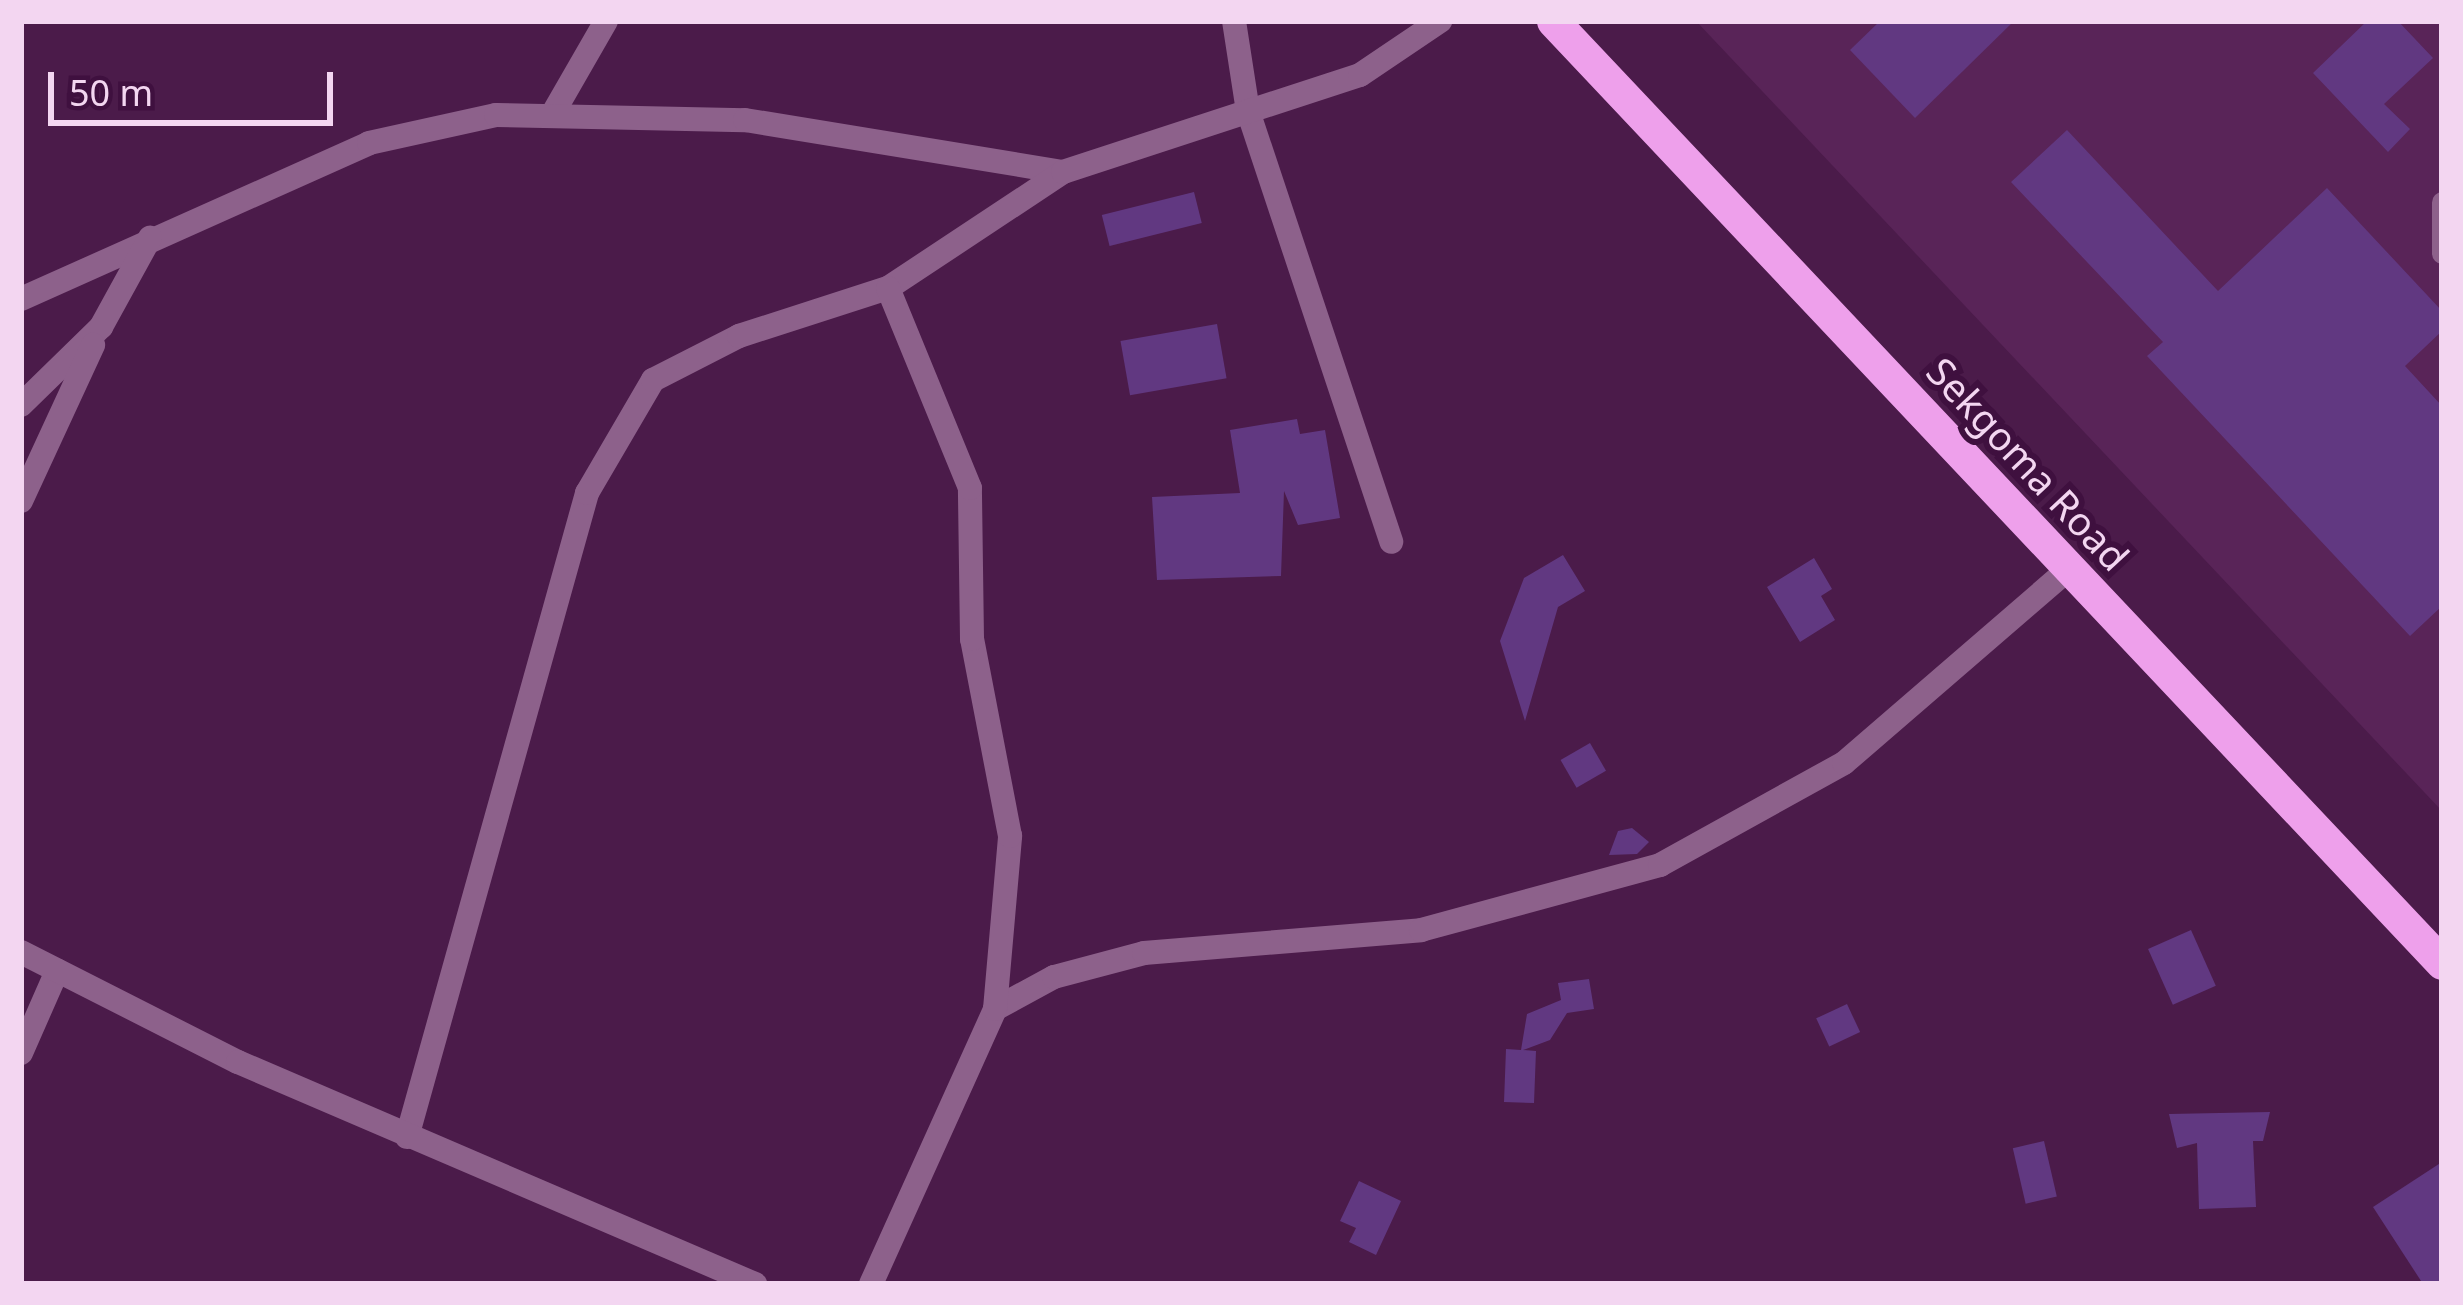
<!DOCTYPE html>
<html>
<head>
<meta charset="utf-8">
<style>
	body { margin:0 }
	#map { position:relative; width:2463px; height:1305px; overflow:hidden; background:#4b1b4a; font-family:"Noto Sans",sans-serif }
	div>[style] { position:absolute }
	.built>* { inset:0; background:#592458 }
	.building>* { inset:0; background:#613881; transform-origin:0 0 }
	.service>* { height:21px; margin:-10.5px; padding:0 10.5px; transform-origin:10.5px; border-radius:10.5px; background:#8d618b }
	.minor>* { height:24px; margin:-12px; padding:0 12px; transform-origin:12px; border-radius:12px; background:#8d618b }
	.tertiary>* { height:24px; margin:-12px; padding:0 12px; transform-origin:12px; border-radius:12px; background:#8d618b }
	.trunk>* { height:33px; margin:-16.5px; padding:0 16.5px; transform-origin:16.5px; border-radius:16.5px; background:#eea0eb }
	span { translate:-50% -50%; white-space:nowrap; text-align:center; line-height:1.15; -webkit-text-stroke:12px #3f103f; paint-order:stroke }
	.street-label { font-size:39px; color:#f3d6f1 }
	.frame { position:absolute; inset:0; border:24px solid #f3d6f1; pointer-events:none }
	.scale { position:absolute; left:48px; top:72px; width:285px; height:54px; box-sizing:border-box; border:6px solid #f3d6f1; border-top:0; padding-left:15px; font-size:36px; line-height:42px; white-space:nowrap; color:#f3d6f1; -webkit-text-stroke:9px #3f103f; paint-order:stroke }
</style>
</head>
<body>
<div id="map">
	<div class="built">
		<div style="clip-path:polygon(1696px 21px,2442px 21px,2442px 811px)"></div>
	</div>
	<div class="building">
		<div style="clip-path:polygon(1880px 21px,2014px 21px,1915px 118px,1850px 50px)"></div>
		<div style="clip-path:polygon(2367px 21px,2398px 21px,2433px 58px,2384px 104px,2410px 129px,2388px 152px,2313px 73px)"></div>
		<div style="clip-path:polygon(2067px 130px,2218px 291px,2327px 188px,2442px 311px,2442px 331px,2405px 366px,2442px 406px,2442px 606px,2410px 636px,2147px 356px,2163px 342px,2011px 182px)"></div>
		<div style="left:1194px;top:192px;width:32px;height:95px;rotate:76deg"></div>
		<div style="left:1217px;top:324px;width:55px;height:98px;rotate:80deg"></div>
		<div style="clip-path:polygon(1297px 419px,1300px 434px,1325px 430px,1340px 518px,1298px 525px,1284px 491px,1281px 576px,1157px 580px,1152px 497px,1240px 493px,1230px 430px)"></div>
		<div style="clip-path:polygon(1563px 555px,1585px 591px,1558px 607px,1525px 721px,1500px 641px,1524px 578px)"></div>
		<div style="clip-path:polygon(1814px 558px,1832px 589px,1821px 596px,1835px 620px,1800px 642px,1767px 587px)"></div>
		<div style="left:1590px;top:743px;width:32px;height:34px;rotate:60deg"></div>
		<div style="clip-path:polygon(1632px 828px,1649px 842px,1637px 854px,1609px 855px,1618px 831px)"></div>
		<div style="left:2191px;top:930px;width:61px;height:47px;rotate:66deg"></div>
		<div style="clip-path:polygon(1589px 979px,1594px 1009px,1567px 1013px,1550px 1040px,1523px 1050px,1536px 1051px,1534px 1103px,1504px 1102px,1506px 1049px,1521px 1050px,1527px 1014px,1561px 1000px,1558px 983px)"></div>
		<div style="left:1847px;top:1004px;width:31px;height:34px;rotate:65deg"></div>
		<div style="clip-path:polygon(2270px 1112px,2263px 1141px,2253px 1141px,2256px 1207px,2199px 1209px,2197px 1143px,2177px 1148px,2169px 1114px)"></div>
		<div style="left:2044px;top:1141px;width:57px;height:32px;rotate:77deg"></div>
		<div style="clip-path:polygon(2442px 1162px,2442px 1284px,2423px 1284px,2373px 1207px)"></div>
		<div style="clip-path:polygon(1359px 1181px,1401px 1201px,1376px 1255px,1349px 1242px,1356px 1228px,1340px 1221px)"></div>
	</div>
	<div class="service">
		<div style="left:2442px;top:202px;width:51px;rotate:90deg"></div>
	</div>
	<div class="minor">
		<div style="left:1234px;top:21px;width:91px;rotate:81.2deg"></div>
		<div style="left:1248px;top:111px;width:454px;rotate:71.6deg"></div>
		<div style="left:552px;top:115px;width:108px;rotate:-60.1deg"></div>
		<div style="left:21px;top:299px;width:381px;rotate:-24.1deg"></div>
		<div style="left:369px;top:143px;width:130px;rotate:-12.4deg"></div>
		<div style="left:496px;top:115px;width:249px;rotate:1.2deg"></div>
		<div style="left:745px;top:120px;width:322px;rotate:9.3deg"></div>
		<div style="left:21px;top:405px;width:112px;rotate:-44.3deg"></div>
		<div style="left:101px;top:327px;width:102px;rotate:-61.2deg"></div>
		<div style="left:21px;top:501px;width:172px;rotate:-65.2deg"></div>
		<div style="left:995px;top:1009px;width:67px;rotate:-28.5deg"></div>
		<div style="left:1054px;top:977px;width:93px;rotate:-14.9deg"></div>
		<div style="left:1144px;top:953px;width:278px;rotate:-4.7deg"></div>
		<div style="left:1421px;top:930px;width:248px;rotate:-15.2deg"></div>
		<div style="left:1660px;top:865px;width:210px;rotate:-29deg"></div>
		<div style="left:1844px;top:763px;width:297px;rotate:-40.8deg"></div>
		<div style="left:21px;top:1053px;width:90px;rotate:-66.3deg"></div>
		<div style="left:407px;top:1137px;width:669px;rotate:-74.38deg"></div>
		<div style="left:587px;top:493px;width:131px;rotate:-59.7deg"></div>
		<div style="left:653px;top:380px;width:97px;rotate:-27.1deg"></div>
		<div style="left:739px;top:336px;width:157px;rotate:-17.9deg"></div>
		<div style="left:888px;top:288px;width:210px;rotate:-33.5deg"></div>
		<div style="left:1063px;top:172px;width:312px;rotate:-18.1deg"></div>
		<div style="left:1360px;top:75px;width:97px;rotate:-34deg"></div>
		<div style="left:871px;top:1284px;width:302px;rotate:-65.7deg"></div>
		<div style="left:995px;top:1009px;width:174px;rotate:-85deg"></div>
		<div style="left:1010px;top:836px;width:201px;rotate:-100.9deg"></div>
		<div style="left:972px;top:639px;width:151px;rotate:-90.8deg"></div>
		<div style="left:970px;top:488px;width:216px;rotate:-112.3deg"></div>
	</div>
	<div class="tertiary">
		<div style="left:21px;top:952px;width:243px;rotate:26.9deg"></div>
		<div style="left:238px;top:1062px;width:563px;rotate:23.24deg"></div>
	</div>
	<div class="trunk">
		<div style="left:1553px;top:21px;width:1295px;rotate:46.66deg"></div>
	</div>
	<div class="street-label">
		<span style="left:2028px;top:464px;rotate:47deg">Sekgoma Road</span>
	</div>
	<div class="frame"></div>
	<div class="scale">50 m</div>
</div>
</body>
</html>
